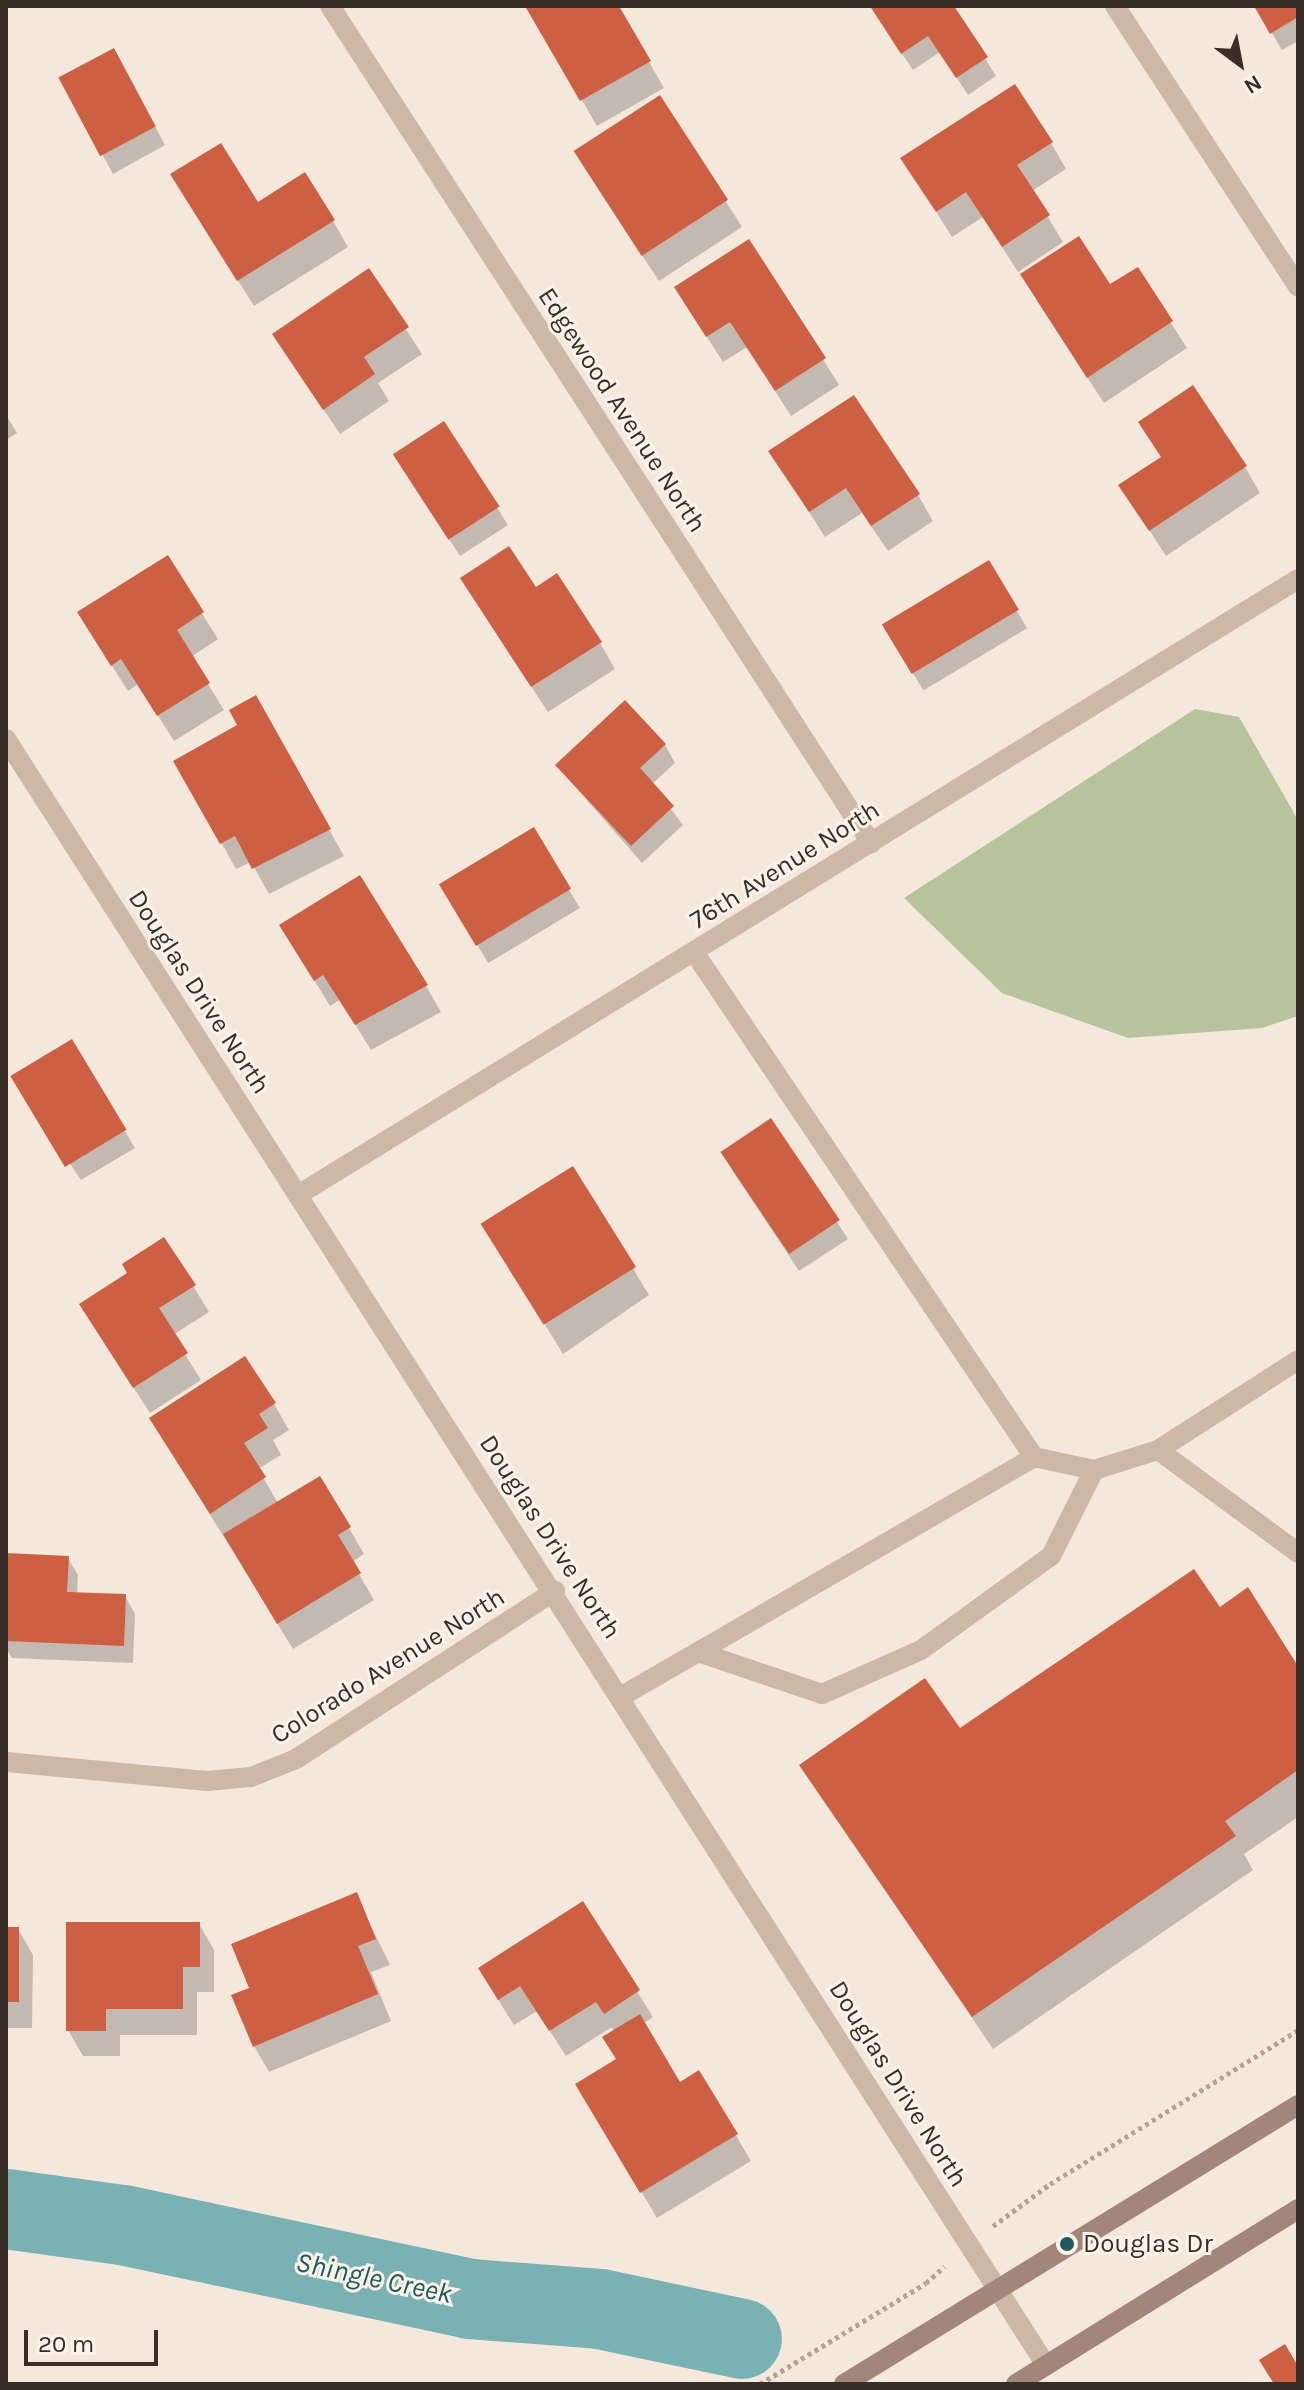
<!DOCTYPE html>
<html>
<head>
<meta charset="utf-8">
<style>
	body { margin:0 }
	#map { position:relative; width:1304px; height:2390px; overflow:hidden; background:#f4e8dd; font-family:Karla,sans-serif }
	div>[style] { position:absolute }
	.green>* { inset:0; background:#b7c49b }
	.shadow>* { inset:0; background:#0003; transform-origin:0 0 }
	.river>* { height:80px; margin:-40px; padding:0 40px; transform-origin:40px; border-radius:40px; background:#7ab2b3 }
	.building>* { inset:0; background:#cd6042; transform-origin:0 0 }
	.path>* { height:5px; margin-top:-2.5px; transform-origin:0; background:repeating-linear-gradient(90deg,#b9a192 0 4px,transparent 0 8px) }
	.lane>* { height:20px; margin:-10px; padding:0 10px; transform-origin:10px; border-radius:10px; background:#cdb8a7 }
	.street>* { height:20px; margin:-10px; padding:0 10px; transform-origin:10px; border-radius:10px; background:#cdb8a7 }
	.secondary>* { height:20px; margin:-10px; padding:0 10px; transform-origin:10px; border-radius:10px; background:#a18679 }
	.dots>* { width:22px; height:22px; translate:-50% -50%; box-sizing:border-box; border:4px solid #fbf2e9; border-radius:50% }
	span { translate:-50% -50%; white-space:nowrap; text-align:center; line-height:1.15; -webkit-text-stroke:6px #fbf2e9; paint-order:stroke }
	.street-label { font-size:26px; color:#392d28 }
	.poi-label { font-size:26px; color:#392d28 }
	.left { translate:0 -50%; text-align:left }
	.water-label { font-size:28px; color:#1b5a5d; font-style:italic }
	.frame { position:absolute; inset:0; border:8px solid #392d28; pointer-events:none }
	.north { position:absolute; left:1200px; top:24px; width:80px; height:80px; -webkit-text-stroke:6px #fbf2e9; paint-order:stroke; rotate:148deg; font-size:22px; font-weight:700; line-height:32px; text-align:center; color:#392d28 }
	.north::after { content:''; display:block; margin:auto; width:28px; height:36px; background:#392d28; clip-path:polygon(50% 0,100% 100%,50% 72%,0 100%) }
	.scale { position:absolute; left:24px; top:2330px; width:134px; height:36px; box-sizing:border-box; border:4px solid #392d28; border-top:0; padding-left:10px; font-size:24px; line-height:28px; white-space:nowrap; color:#392d28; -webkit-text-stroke:6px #fbf2e9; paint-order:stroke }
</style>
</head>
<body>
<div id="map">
	<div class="green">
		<div style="clip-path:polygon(1195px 709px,1239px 717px,1298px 820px,1298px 1016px,1262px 1028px,1128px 1038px,1002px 993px,904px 898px)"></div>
	</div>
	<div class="shadow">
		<div style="clip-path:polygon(527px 6px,617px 6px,664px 88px,597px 126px)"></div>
		<div style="clip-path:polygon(870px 6px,952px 6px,996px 76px,968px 95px,940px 52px,913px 70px)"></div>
		<div style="clip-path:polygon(1256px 6px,1298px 6px,1298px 41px,1282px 50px)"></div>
		<div style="clip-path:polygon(124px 69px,165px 145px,113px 174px,103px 156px)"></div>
		<div style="clip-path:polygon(660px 98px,742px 227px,659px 281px,591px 178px)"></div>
		<div style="clip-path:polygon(1051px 143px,1066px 169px,1032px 191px,1063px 242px,1018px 272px,983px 217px,952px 237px,903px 159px)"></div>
		<div style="clip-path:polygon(188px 201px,257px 204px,333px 221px,348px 247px,254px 306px)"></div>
		<div style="clip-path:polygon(749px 241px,839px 385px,791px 416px,747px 347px,723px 362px,692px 314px)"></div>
		<div style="clip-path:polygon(1137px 270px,1187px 348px,1104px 403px,1037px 301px,1110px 287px)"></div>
		<div style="clip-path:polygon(368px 271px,422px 354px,378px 383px,389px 401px,340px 434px,274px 335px)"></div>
		<div style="clip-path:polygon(6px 415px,17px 433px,6px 440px)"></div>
		<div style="clip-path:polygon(444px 424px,508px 525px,460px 556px,406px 472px)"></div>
		<div style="clip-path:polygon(771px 452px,918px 495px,933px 521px,888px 551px,862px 513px,825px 537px)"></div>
		<div style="clip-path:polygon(1162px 458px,1245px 467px,1260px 493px,1166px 556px,1121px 486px)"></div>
		<div style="clip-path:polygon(167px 558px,218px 639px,191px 657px,224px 710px,174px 741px,138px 684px,128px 691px,95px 639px)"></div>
		<div style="left:988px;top:563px;width:76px;height:121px;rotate:59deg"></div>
		<div style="clip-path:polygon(535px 590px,600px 643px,615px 669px,548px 712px,477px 604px)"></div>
		<div style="clip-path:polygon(255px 698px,344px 856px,269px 894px,251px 862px,236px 869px,176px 762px,240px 726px)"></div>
		<div style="clip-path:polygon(665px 745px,675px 763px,652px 784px,683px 825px,642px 863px,557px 766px)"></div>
		<div style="left:533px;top:830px;width:91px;height:107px;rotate:59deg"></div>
		<div style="clip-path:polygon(297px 952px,426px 986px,441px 1012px,371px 1050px,340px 1000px,330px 1006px)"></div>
		<div style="clip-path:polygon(72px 1042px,135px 1148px,81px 1180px,23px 1094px)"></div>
		<div style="clip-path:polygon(771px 1120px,848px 1239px,799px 1271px,732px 1170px)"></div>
		<div style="clip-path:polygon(572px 1168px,649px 1295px,563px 1354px,498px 1248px)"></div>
		<div style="clip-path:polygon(164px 1239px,209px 1312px,173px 1335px,201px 1380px,150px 1413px,97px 1331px)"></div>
		<div style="clip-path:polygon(274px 1404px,289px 1430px,273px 1440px,281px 1455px,258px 1469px,278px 1503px,320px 1478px,364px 1554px,352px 1562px,374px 1600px,293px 1649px,167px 1445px)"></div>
		<div style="clip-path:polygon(6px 1555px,68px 1558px,78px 1575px,77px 1594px,125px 1596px,135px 1614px,133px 1663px,12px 1658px,6px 1648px)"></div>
		<div style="clip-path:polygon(1220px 1610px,1298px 1667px,1298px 1817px,1244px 1854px,1253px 1870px,993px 2049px,801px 1765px,960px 1731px)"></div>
		<div style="clip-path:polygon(356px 1895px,390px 1965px,371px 1972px,391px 2021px,269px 2072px,254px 2046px)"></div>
		<div style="clip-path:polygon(582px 1904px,653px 2017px,643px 2024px,680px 2085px,699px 2073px,751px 2161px,657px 2218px,592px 2110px,618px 2060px,612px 2027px,566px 2056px,537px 2011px,514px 2025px,495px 1995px)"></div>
		<div style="clip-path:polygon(199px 1924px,214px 1950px,214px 1992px,197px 1992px,197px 2035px,120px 2035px,120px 2056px,83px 2056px,68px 2030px)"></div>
		<div style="clip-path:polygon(6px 1929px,18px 1929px,33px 1955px,32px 2028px,6px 2028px)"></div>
	</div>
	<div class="river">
		<div style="left:6px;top:2209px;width:118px;rotate:7.8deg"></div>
		<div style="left:123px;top:2225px;width:355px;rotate:12deg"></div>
		<div style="left:470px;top:2299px;width:130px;rotate:4.4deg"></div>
		<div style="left:600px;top:2309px;width:145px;rotate:11.9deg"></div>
	</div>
	<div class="building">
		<div style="clip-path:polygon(525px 6px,619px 6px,651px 61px,580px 101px)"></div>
		<div style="clip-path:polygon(870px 6px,954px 6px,988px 57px,956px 78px,928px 36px,901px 54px)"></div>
		<div style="clip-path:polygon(1254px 6px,1298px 6px,1298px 17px,1270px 34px)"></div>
		<div style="left:114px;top:48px;width:89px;height:63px;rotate:62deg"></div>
		<div style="clip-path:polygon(1015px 84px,1053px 142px,1017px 165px,1050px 215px,1002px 247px,966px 192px,936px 212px,900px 158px)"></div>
		<div style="left:660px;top:95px;width:125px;height:103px;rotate:57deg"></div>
		<div style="clip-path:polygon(221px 143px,258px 202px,305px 172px,335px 220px,237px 281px,170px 174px)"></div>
		<div style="clip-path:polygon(1079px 236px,1110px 284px,1138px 267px,1173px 321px,1087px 378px,1020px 274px)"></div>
		<div style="clip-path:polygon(749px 239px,826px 358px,775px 391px,730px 322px,706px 337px,674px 287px)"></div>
		<div style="clip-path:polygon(369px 268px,409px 327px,364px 357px,375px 374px,323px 410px,272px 334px)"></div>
		<div style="clip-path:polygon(1193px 385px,1247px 466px,1149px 531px,1118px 485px,1161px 457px,1138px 422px)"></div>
		<div style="clip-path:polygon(854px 395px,920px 494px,871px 526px,846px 488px,809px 512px,768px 451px)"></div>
		<div style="left:444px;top:421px;width:102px;height:61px;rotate:57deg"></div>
		<div style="clip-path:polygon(509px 546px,536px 587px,557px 573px,602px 642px,531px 687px,460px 578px)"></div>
		<div style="clip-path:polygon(168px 555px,204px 612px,177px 630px,210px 683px,157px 716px,121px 659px,111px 666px,77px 612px)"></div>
		<div style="left:989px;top:560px;width:58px;height:125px;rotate:59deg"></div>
		<div style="clip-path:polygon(256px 695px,331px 829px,252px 869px,235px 836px,220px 844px,173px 761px,237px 725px,229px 710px)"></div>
		<div style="clip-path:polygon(625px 700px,666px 744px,640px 768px,674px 806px,631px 846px,555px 765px)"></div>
		<div style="left:534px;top:827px;width:72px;height:111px;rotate:59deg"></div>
		<div style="clip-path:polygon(360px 875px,428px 985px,355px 1025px,323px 975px,314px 981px,279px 925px)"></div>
		<div style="left:72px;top:1039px;width:106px;height:72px;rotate:59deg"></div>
		<div style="left:771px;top:1118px;width:123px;height:61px;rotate:56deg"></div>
		<div style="left:573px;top:1166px;width:119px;height:109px;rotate:58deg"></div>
		<div style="clip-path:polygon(164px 1237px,196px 1285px,159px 1308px,188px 1353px,133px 1388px,79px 1304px,127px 1273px,122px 1264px)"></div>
		<div style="clip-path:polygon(245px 1356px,276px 1403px,259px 1414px,268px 1428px,244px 1443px,266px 1477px,210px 1514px,149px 1418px)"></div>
		<div style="clip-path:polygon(320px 1476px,351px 1527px,338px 1535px,361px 1573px,277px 1624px,223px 1534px)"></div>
		<div style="clip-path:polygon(6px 1553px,69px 1556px,67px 1592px,126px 1594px,124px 1646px,6px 1641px)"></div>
		<div style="clip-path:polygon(1194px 1569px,1220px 1607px,1248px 1587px,1298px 1666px,1298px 1770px,1225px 1821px,1236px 1836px,972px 2017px,799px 1765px,925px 1678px,960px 1728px)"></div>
		<div style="clip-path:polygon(357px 1892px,376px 1939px,358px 1946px,378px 1994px,253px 2047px,231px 1995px,249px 1988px,231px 1944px)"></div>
		<div style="clip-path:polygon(583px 1901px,640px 1990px,604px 2014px,596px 2002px,549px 2031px,520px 1986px,498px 2000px,478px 1968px)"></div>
		<div style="clip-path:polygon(66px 1922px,200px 1922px,200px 1967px,183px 1967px,183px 2009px,106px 2009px,106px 2031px,66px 2031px)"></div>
		<div style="left:6px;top:1927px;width:13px;height:75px"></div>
		<div style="clip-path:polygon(640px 2014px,680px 2082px,699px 2070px,738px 2134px,640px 2193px,575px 2084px,616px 2059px,602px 2037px)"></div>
		<div style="clip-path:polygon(1285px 2344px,1298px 2366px,1298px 2384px,1274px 2384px,1259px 2360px)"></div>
	</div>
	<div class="path">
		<div style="left:993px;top:2226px;width:71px;rotate:-36.4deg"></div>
		<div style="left:1050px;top:2184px;width:292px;rotate:-31.8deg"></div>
		<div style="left:760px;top:2384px;width:194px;rotate:-31.3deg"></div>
		<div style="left:926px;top:2283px;width:25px;rotate:-42deg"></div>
	</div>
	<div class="lane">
		<div style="left:694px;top:952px;width:609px;rotate:56.05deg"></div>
		<div style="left:1158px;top:1450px;width:174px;rotate:36.3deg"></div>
		<div style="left:698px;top:1652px;width:131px;rotate:18.7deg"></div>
		<div style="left:822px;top:1694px;width:108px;rotate:-24deg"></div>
		<div style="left:921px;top:1650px;width:160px;rotate:-35.9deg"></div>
		<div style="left:1051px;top:1556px;width:96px;rotate:-63.4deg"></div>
		<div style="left:622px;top:1696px;width:476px;rotate:-30.1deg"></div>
		<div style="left:1034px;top:1457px;width:61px;rotate:12.2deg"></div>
		<div style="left:1094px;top:1470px;width:67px;rotate:-17.4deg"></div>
		<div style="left:1158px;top:1450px;width:166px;rotate:-32.7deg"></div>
	</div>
	<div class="street">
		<div style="left:330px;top:6px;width:997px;rotate:57.12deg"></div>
		<div style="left:1115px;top:6px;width:335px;rotate:56.9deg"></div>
		<div style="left:6px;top:739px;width:1930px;rotate:57.4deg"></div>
		<div style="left:298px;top:1195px;width:1175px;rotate:-31.63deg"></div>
		<div style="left:6px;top:1762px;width:202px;rotate:5.4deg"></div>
		<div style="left:207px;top:1781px;width:44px;rotate:-5.2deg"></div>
		<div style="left:251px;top:1777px;width:48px;rotate:-21.8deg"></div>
		<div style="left:296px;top:1759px;width:309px;rotate:-33deg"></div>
	</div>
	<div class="secondary">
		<div style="left:844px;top:2384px;width:533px;rotate:-31.57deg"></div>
		<div style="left:1016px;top:2384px;width:332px;rotate:-31.8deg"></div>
	</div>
	<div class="dots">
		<div style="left:1067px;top:2244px;background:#1b5a5d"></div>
	</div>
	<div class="street-label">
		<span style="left:622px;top:410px;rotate:57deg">Edgewood Avenue North</span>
		<span style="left:785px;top:865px;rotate:-32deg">76th Avenue North</span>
		<span style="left:199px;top:992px;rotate:57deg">Douglas Drive North</span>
		<span style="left:550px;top:1537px;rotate:57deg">Douglas Drive North</span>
		<span style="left:388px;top:1666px;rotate:-32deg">Colorado Avenue North</span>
		<span style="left:898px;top:2084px;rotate:58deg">Douglas Drive North</span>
	</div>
	<div class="poi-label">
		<span class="left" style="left:1083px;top:2244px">Douglas Dr</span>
	</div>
	<div class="water-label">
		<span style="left:374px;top:2278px;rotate:12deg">Shingle Creek</span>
	</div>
	<div class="frame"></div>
	<div class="north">N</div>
	<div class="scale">20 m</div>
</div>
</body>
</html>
